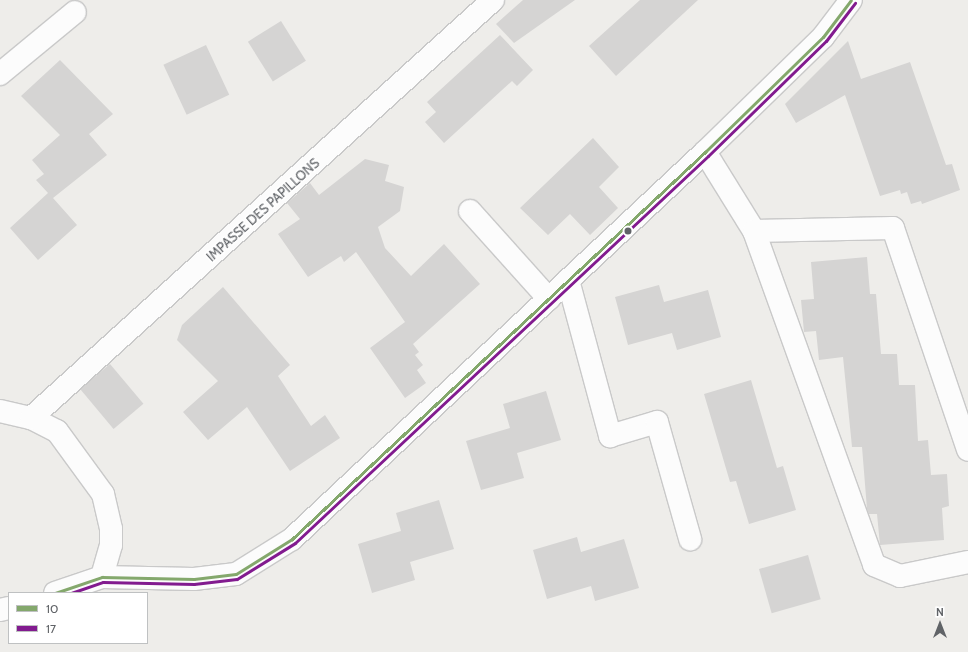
<!DOCTYPE html>
<html>
<head>
<meta charset="utf-8">
<style>
	body { margin:0 }
	#map { position:relative; width:968px; height:652px; overflow:hidden; background:#eeedea; font-family:Cabin,sans-serif }
	div>[style] { position:absolute }
	.building>* { inset:0; background:#d5d4d3; transform-origin:0 0 }
	.roads { filter:drop-shadow(1px 0 #c9c9c9) drop-shadow(-1px 0 #c9c9c9) drop-shadow(0 1px #c9c9c9) drop-shadow(0 -1px #c9c9c9) }
	.minor>* { height:22px; margin:-11px; padding:0 11px; transform-origin:11px; border-radius:11px; background:#fcfcfc }
	.bus-1>* { height:3px; margin:-1.5px; padding:0 1.5px; transform-origin:1.5px; border-radius:1.5px; background:#84a86c }
	.bus-2>* { height:3px; margin:-1.5px; padding:0 1.5px; transform-origin:1.5px; border-radius:1.5px; background:#821b8f }
	.dots>* { width:11px; height:11px; translate:-50% -50%; box-sizing:border-box; border:2px solid #fff; border-radius:50% }
	span { translate:-50% -50%; white-space:nowrap; text-align:center; line-height:1.15; -webkit-text-stroke:3px #fff; paint-order:stroke }
	.street-label { font-size:13px; color:#606367 }
	.legend { position:absolute; left:8px; top:592px; width:140px; height:52px; box-sizing:border-box; background:#fff; border:1px solid #bfc1c2; margin:0; padding:5px 7px; list-style:none; font-size:12px; color:#606367 }
	.legend li { display:flex; align-items:center; gap:8px; height:20px }
	.legend b { width:20px; border:1px solid #bfc1c2 }
	.north { position:absolute; left:920px; top:604px; width:40px; height:40px; -webkit-text-stroke:3px #fff; paint-order:stroke; rotate:0deg; font-size:11px; font-weight:700; line-height:16px; text-align:center; color:#606367 }
	.north::after { content:''; display:block; margin:auto; width:14px; height:18px; background:#606367; clip-path:polygon(50% 0,100% 100%,50% 72%,0 100%) }
</style>
</head>
<body>
<div id="map">
	<div class="building">
		<div style="clip-path:polygon(523px 0,575px 0,514px 43px,496px 24px)"></div>
		<div style="clip-path:polygon(640px 0,698px 0,616px 76px,589px 46px)"></div>
		<div style="left:281px;top:21px;width:47px;height:39px;rotate:58deg"></div>
		<div style="clip-path:polygon(500px 35px,533px 70px,517px 86px,512px 81px,444px 143px,425px 122px,436px 112px,427px 102px)"></div>
		<div style="clip-path:polygon(848px 41px,861px 79px,910px 62px,946px 165px,952px 164px,960px 190px,922px 204px,921px 201px,911px 204px,907px 192px,901px 194px,900px 190px,880px 196px,845px 95px,796px 123px,785px 104px)"></div>
		<div style="left:206px;top:45px;width:55px;height:47px;rotate:65deg"></div>
		<div style="clip-path:polygon(60px 60px,113px 114px,89px 134px,107px 155px,53px 198px,77px 225px,38px 260px,10px 228px,48px 193px,36px 180px,44px 174px,32px 160px,60px 135px,21px 96px)"></div>
		<div style="clip-path:polygon(593px 138px,619px 167px,599px 187px,618px 208px,590px 235px,570px 214px,548px 235px,520px 208px)"></div>
		<div style="clip-path:polygon(365px 159px,389px 165px,385px 181px,404px 187px,400px 211px,378px 227px,385px 248px,411px 276px,444px 244px,480px 284px,413px 344px,419px 352px,415px 355px,423px 365px,417px 370px,426px 383px,405px 398px,370px 348px,405px 322px,356px 252px,344px 262px,341px 256px,308px 277px,278px 234px,300px 219px,287px 203px,310px 183px,319px 195px)"></div>
		<div style="clip-path:polygon(867px 257px,870px 294px,876px 294px,881px 354px,897px 354px,899px 385px,915px 385px,918px 441px,928px 440px,931px 475px,947px 474px,949px 506px,942px 508px,944px 540px,880px 545px,877px 514px,869px 514px,867px 509px,862px 447px,852px 447px,843px 357px,819px 360px,816px 331px,804px 332px,801px 300px,814px 299px,811px 262px)"></div>
		<div style="clip-path:polygon(659px 285px,664px 302px,708px 290px,721px 337px,677px 350px,672px 333px,628px 345px,615px 297px)"></div>
		<div style="clip-path:polygon(223px 287px,290px 365px,278px 376px,311px 426px,325px 415px,340px 438px,290px 471px,247px 407px,208px 440px,183px 412px,218px 381px,177px 340px,182px 325px)"></div>
		<div style="left:110px;top:364px;width:52px;height:39px;rotate:50deg"></div>
		<div style="clip-path:polygon(751px 380px,777px 468px,783px 466px,796px 510px,749px 524px,736px 481px,730px 482px,704px 394px)"></div>
		<div style="clip-path:polygon(546px 391px,561px 440px,517px 453px,524px 478px,481px 490px,466px 441px,510px 428px,503px 404px)"></div>
		<div style="clip-path:polygon(439px 500px,454px 549px,410px 562px,415px 580px,372px 593px,358px 544px,401px 531px,396px 513px)"></div>
		<div style="clip-path:polygon(577px 537px,581px 552px,624px 539px,639px 588px,595px 601px,591px 586px,547px 599px,533px 550px)"></div>
		<div style="left:808px;top:555px;width:46px;height:51px;rotate:74deg"></div>
	</div>
	<div class="roads">
		<div class="minor">
			<div style="left:0;top:74px;width:97px;rotate:-39.6deg"></div>
			<div style="left:705px;top:152px;width:93px;rotate:58.2deg"></div>
			<div style="left:754px;top:231px;width:355px;rotate:70.2deg"></div>
			<div style="left:874px;top:565px;width:28px;rotate:23deg"></div>
			<div style="left:900px;top:576px;width:69px;rotate:-11.6deg"></div>
			<div style="left:470px;top:211px;width:118px;rotate:48.1deg"></div>
			<div style="left:754px;top:231px;width:139px;rotate:-1.2deg"></div>
			<div style="left:893px;top:228px;width:234px;rotate:71.3deg"></div>
			<div style="left:568px;top:280px;width:162px;rotate:74.9deg"></div>
			<div style="left:610px;top:436px;width:49px;rotate:-16.6deg"></div>
			<div style="left:657px;top:422px;width:122px;rotate:74.2deg"></div>
			<div style="left:0;top:411px;width:32px;rotate:13deg"></div>
			<div style="left:31px;top:418px;width:29px;rotate:27deg"></div>
			<div style="left:57px;top:431px;width:78px;rotate:53.9deg"></div>
			<div style="left:103px;top:494px;width:36px;rotate:77deg"></div>
			<div style="left:111px;top:529px;width:16px;rotate:90deg"></div>
			<div style="left:111px;top:545px;width:33px;rotate:106deg"></div>
			<div style="left:31px;top:418px;width:623px;rotate:-42.14deg"></div>
			<div style="left:55px;top:593px;width:50px;rotate:-18.8deg"></div>
			<div style="left:102px;top:577px;width:92px;rotate:1.2deg"></div>
			<div style="left:194px;top:579px;width:42px;rotate:-6.8deg"></div>
			<div style="left:236px;top:574px;width:66px;rotate:-32deg"></div>
			<div style="left:292px;top:539px;width:566px;rotate:-43.14deg"></div>
			<div style="left:705px;top:152px;width:165px;rotate:-44.3deg"></div>
			<div style="left:823px;top:37px;width:46px;rotate:-52.9deg"></div>
			<div style="left:0;top:610px;width:9px;rotate:-13deg"></div>
		</div>
	</div>
	<div class="bus-1">
		<div style="left:55px;top:593px;width:50px;rotate:-18.8deg"></div>
		<div style="left:102px;top:577px;width:92px;rotate:1.2deg"></div>
		<div style="left:194px;top:579px;width:42px;rotate:-6.8deg"></div>
		<div style="left:236px;top:574px;width:66px;rotate:-32deg"></div>
		<div style="left:292px;top:539px;width:566px;rotate:-43.14deg"></div>
		<div style="left:705px;top:152px;width:165px;rotate:-44.3deg"></div>
		<div style="left:823px;top:37px;width:46px;rotate:-52.9deg"></div>
	</div>
	<div class="bus-2">
		<div style="left:71px;top:593px;width:34px;rotate:-19deg"></div>
		<div style="left:103px;top:582px;width:91px;rotate:1.3deg"></div>
		<div style="left:194px;top:584px;width:43px;rotate:-6.6deg"></div>
		<div style="left:237px;top:579px;width:68px;rotate:-31.8deg"></div>
		<div style="left:295px;top:543px;width:566px;rotate:-43.14deg"></div>
		<div style="left:708px;top:156px;width:165px;rotate:-44.3deg"></div>
		<div style="left:826px;top:41px;width:48px;rotate:-52.7deg"></div>
	</div>
	<div class="dots">
		<div style="left:628px;top:231px;background:#606367"></div>
	</div>
	<div class="street-label">
		<span style="left:263px;top:210px;rotate:-42deg">IMPASSE DES PAPILLONS</span>
	</div>
	<ul class="legend">
	<li><b style="height:5px;background:#84a86c"></b>10</li>
	<li><b style="height:5px;background:#821b8f"></b>17</li>
	</ul>
	<div class="north">N</div>
</div>
</body>
</html>
